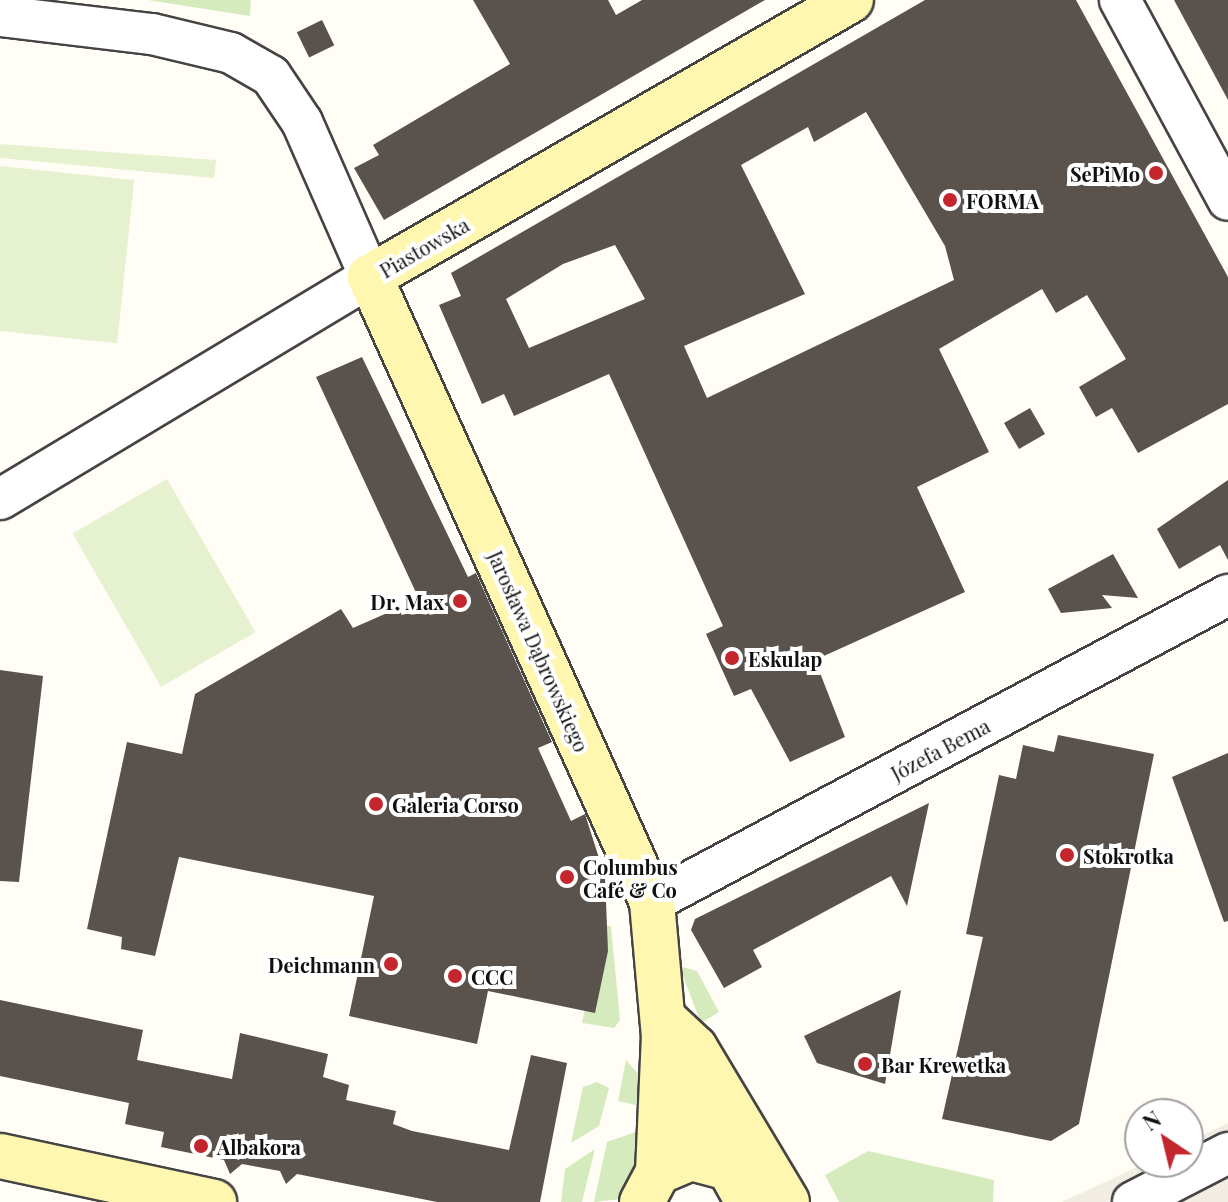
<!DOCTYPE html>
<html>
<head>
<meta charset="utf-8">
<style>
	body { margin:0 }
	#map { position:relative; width:1228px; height:1202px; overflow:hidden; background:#fffdf5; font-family:"Playfair Display",serif }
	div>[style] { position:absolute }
	.green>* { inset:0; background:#d5ebbd }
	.pitch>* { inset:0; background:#e6f2cf; transform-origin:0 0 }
	.plaza>* { inset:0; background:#f1ede2 }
	.building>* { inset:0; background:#5a524d; transform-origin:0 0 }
	.roads { filter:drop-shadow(2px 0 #444) drop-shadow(-2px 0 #444) drop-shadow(0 2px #444) drop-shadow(0 -2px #444) }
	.street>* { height:40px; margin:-20px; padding:0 20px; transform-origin:20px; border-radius:20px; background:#fff }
	.secondary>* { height:44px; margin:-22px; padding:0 22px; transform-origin:22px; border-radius:22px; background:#fff6b0 }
	.dots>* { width:22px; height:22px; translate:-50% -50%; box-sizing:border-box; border:4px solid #fff; border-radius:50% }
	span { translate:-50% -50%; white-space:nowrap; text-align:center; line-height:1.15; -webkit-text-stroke:8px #fff; paint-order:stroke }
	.poi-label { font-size:20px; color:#111; font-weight:700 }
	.right { translate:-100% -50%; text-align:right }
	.left { translate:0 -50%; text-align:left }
	.street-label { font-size:20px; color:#111 }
	.north { position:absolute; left:1124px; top:1098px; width:80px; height:80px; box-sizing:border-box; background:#fff; border:2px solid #a0a0a0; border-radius:50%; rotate:325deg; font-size:22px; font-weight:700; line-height:32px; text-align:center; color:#111 }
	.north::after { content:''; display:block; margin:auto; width:28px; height:36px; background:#c4262e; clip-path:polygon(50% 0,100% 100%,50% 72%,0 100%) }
</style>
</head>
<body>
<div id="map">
	<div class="green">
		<div style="clip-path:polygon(148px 0,251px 0,250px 16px)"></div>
		<div style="clip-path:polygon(602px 926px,611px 926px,620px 1020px,614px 1028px,582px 1023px)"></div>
		<div style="clip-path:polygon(679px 966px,697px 971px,719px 1012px,701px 1023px)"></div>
		<div style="clip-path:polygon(626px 1060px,640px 1076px,644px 1107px,618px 1101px)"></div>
		<div style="clip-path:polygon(597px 1082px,609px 1088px,599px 1126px,571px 1143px,583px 1087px)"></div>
		<div style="clip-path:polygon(647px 1128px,639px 1168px,621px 1199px,594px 1202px,607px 1142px)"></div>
		<div style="clip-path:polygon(595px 1149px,582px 1202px,561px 1202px,565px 1169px)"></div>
		<div style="clip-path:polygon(868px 1151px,994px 1180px,993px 1202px,839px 1202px,825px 1175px)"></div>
	</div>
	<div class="pitch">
		<div style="clip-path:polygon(0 144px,216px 160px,214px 178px,0 158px)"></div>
		<div style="left:0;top:166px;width:135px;height:164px;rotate:6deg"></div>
		<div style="left:167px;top:479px;width:177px;height:109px;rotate:60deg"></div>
	</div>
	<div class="plaza">
		<div style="clip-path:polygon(1228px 1123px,1228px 1202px,1062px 1202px,1148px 1162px,1188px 1162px,1188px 1142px)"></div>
	</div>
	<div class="building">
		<div style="clip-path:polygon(473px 0,608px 0,616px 15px,642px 0,765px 0,384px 220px,354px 168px,379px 155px,373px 145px,510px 64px)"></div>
		<div style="clip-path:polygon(evenodd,925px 0,1076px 0,1228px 277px,1228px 404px,1138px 453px,1112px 408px,1096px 417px,1079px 387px,1126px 359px,1087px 295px,1056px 313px,1042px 289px,939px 349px,989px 452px,917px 487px,965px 592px,815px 660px,845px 737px,790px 762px,751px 689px,734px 696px,706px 634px,723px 626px,609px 374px,514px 416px,504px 394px,482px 404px,439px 305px,461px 296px,451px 273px,925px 0,866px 112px,945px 246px,954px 280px,707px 398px,684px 346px,805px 294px,741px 165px,808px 127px,814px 142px,866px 112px,925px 0,615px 245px,645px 299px,529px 348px,506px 299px,563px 264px,615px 245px)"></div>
		<div style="clip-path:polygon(1174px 0,1228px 0,1228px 100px)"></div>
		<div style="left:322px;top:20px;width:28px;height:28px;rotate:64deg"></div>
		<div style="clip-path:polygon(362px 357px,468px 577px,476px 573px,552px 742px,538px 748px,571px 821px,585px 814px,605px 877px,608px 951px,595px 1013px,488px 991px,477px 1044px,349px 1016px,374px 896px,179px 857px,155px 956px,121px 949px,122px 937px,87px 929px,127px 742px,182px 754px,195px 694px,341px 609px,353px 628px,419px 599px,316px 377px)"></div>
		<div style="left:1030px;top:408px;width:30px;height:30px;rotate:60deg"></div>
		<div style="clip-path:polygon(1228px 480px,1228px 560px,1220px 545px,1179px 569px,1157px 529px)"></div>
		<div style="clip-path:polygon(1113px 554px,1138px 598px,1102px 595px,1112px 608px,1061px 613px,1048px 589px)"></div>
		<div style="clip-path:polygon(0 670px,43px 676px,19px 882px,0 881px)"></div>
		<div style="clip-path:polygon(1058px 735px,1154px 754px,1079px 1124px,1051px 1141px,942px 1119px,983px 937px,966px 934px,999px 775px,1016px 779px,1023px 745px,1054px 752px)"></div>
		<div style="clip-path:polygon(1228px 753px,1228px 921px,1224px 922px,1172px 777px)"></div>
		<div style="clip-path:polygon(929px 803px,907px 906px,891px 876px,753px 950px,762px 967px,724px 988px,691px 930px,695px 919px)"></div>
		<div style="clip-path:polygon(901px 990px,885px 1084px,817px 1063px,804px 1036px)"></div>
		<div style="clip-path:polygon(0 1000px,143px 1030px,137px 1060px,232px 1079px,240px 1033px,328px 1054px,323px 1077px,349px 1085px,346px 1100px,396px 1111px,393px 1124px,412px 1131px,509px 1150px,531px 1055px,567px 1063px,540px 1202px,437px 1202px,297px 1174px,286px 1184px,280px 1171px,242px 1164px,230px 1174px,224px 1160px,161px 1147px,164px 1132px,125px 1124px,129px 1103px,0 1076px)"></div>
	</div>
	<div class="roads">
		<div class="street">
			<div style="left:1120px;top:0;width:227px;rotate:61.6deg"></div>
			<div style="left:0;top:16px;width:153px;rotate:6.8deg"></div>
			<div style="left:152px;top:34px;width:81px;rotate:13.5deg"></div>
			<div style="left:231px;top:53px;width:46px;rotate:29.9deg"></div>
			<div style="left:271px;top:76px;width:55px;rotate:56deg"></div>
			<div style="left:302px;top:122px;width:169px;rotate:66.3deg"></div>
			<div style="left:370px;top:277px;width:431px;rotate:149deg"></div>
			<div style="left:652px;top:902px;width:653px;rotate:-28.06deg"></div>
			<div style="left:1133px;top:1202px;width:107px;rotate:-27.3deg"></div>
		</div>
		<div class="secondary">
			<div style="left:663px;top:1018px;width:44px;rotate:43.2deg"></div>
			<div style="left:695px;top:1048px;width:179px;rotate:59.1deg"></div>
			<div style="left:671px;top:1054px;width:88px;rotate:68.1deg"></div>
			<div style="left:704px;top:1136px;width:41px;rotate:52deg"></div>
			<div style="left:0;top:1156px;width:219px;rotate:12.1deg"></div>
			<div style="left:658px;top:1172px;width:135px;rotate:-87.5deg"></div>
			<div style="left:664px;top:1037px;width:136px;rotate:-95.1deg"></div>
			<div style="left:652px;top:902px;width:686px;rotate:-114.28deg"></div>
			<div style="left:370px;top:277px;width:555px;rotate:-29.94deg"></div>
			<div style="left:642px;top:1202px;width:34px;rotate:-62deg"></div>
			<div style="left:658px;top:1172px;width:36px;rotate:-23deg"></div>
			<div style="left:691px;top:1158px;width:39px;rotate:15deg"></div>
			<div style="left:729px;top:1168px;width:39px;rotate:61deg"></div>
		</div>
	</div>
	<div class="dots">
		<div style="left:1156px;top:173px;background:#c4262e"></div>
		<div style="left:950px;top:200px;background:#c4262e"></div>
		<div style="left:460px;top:601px;background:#c4262e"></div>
		<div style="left:732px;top:658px;background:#c4262e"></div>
		<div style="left:376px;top:804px;background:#c4262e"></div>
		<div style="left:1067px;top:855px;background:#c4262e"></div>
		<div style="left:567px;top:877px;background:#c4262e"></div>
		<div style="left:391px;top:964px;background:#c4262e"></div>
		<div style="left:455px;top:976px;background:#c4262e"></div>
		<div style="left:865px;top:1064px;background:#c4262e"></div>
		<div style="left:201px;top:1146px;background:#c4262e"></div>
	</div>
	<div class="poi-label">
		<span class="right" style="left:1140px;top:173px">SePiMo</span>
		<span class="left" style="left:966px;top:200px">FORMA</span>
		<span class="right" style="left:444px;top:601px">Dr. Max</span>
		<span class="left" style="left:748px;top:658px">Eskulap</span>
		<span class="left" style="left:392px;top:804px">Galeria Corso</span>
		<span class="left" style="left:1083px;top:855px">Stokrotka</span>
		<span class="left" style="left:583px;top:878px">Columbus<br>Café &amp; Co</span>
		<span class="right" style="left:375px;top:964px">Deichmann</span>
		<span class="left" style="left:471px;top:976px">CCC</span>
		<span class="left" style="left:881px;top:1064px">Bar Krewetka</span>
		<span class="left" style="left:217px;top:1146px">Albakora</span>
	</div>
	<div class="street-label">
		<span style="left:424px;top:247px;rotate:-30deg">Piastowska</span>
		<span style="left:539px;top:651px;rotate:66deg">Jarosława Dąbrowskiego</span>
		<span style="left:940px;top:749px;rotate:-28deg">Józefa Bema</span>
	</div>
	<div class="north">N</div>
</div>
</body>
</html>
